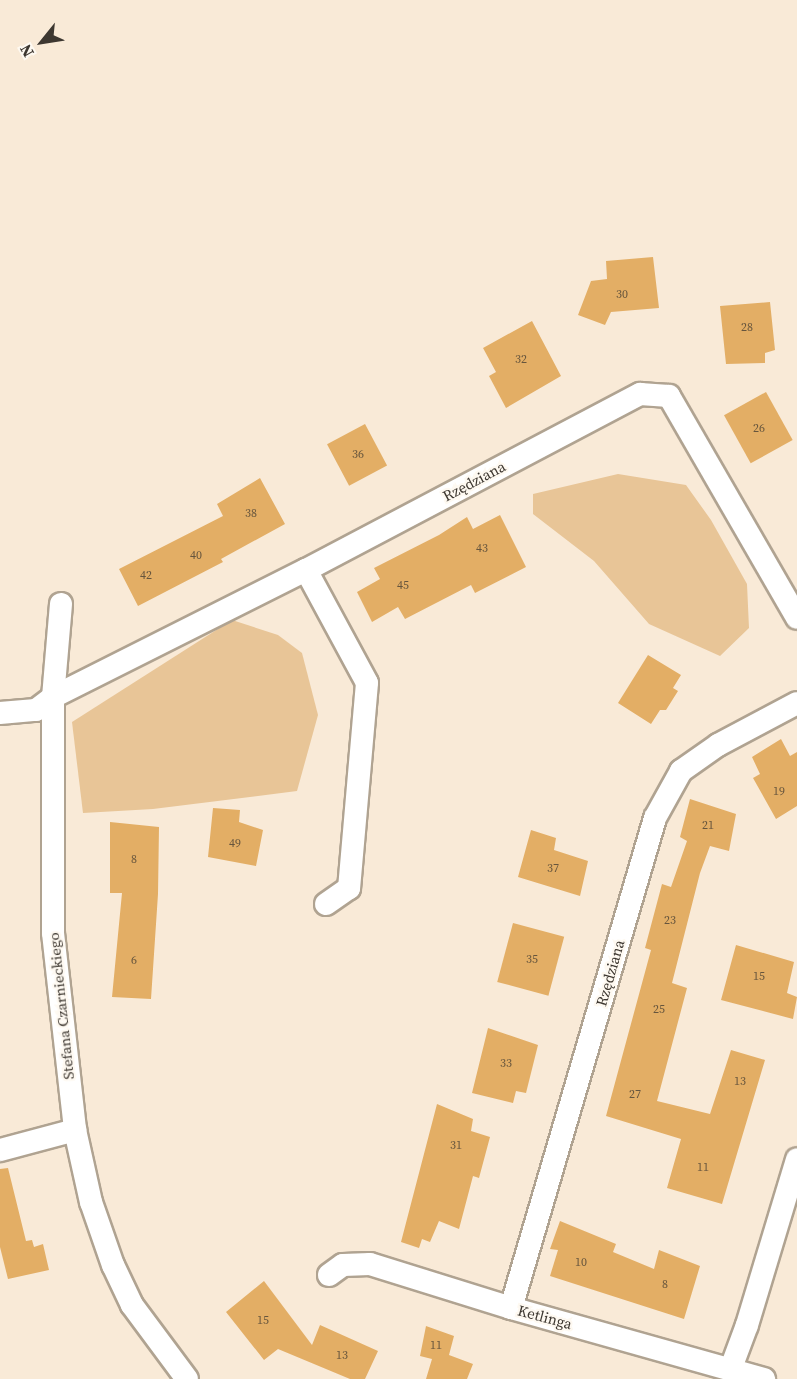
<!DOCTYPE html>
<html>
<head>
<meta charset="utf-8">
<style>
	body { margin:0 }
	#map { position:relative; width:797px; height:1379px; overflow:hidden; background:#f9ead7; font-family:"Source Serif 4",serif }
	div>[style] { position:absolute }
	.green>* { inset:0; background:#e8c597 }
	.building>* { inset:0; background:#e3ae65; transform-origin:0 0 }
	.roads { filter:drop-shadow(2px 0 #b0a391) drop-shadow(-2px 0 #b0a391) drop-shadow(0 2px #b0a391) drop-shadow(0 -2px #b0a391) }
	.street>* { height:22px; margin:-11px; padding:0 11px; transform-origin:11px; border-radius:11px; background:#fff }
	span { translate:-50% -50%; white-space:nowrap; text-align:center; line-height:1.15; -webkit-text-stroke:4.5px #fef9f1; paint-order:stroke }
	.number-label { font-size:12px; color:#66553d }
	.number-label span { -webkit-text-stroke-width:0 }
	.street-label { font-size:15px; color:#3d3730 }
	.north { position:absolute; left:12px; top:12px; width:60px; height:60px; -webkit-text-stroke:4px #fef9f1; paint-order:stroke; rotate:240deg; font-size:16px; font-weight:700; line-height:24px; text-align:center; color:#3d3730 }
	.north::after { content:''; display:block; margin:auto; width:21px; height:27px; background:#3d3730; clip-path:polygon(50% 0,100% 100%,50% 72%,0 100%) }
</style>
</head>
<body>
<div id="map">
	<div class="green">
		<div style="clip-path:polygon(618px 474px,686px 485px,711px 520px,747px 584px,749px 628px,720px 656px,649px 624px,594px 561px,533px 514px,533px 494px)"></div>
		<div style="clip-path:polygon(232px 620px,278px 635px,302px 653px,318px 715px,297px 791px,153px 809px,83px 813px,72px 722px)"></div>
	</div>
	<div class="building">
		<div style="clip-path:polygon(653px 257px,659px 308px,611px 312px,605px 325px,578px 315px,591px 281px,607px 279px,606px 261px)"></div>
		<div style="clip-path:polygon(770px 302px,775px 350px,765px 353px,765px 363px,726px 364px,720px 306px)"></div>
		<div style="clip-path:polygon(532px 321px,561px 376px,506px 408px,489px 376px,496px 372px,483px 348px)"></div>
		<div style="left:766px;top:392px;width:55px;height:48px;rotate:61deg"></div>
		<div style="left:365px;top:424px;width:47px;height:43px;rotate:62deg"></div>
		<div style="clip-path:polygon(260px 478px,285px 524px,221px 559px,223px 562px,138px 606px,119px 569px,223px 516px,217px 504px)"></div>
		<div style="clip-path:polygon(500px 515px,526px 567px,475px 593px,471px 585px,405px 619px,398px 607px,372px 622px,357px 592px,380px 579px,374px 568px,439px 535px,467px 517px,473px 529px)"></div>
		<div style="clip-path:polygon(648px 655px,681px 675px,673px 688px,678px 691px,666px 710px,660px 710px,651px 724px,618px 703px)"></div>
		<div style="clip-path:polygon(781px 739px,790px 756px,797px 752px,797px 806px,776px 819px,753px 778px,760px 774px,752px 757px)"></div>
		<div style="clip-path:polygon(690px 799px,736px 814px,729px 851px,710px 846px,700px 873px,672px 983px,687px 988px,657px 1101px,710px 1114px,731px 1050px,765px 1060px,722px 1204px,667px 1188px,681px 1139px,606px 1116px,651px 950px,645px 948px,662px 884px,671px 887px,687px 841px,680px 837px)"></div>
		<div style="clip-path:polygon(213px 808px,240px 810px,239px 822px,263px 830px,256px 866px,208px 857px)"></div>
		<div style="clip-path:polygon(110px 822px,159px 827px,158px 894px,151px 999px,112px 997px,122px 893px,110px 893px)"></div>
		<div style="clip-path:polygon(531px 830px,556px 838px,554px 850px,588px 861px,580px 896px,518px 877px)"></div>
		<div style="left:513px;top:923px;width:53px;height:61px;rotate:15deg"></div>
		<div style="clip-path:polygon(736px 945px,794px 962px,787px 993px,797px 997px,793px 1019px,721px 1000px)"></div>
		<div style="clip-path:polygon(488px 1028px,538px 1045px,526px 1093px,516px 1091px,513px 1103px,472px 1093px)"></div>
		<div style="clip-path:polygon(437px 1104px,473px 1119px,471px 1131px,490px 1137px,479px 1178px,473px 1176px,459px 1229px,439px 1221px,430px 1242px,422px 1239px,419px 1248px,401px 1242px)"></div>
		<div style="clip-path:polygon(8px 1168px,26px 1241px,32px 1240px,34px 1247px,43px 1244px,49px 1270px,8px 1279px,0 1247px,0 1169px)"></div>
		<div style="clip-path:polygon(560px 1221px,616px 1244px,613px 1252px,654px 1269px,659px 1250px,700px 1266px,684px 1319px,550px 1276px,558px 1250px,550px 1249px)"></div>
		<div style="clip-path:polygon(264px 1281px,312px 1345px,320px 1325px,378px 1351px,365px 1379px,350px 1379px,278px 1349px,264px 1360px,226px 1312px)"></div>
		<div style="clip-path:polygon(426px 1326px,454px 1336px,449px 1355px,473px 1364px,467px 1379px,426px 1379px,432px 1359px,420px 1356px)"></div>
	</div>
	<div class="roads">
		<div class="street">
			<div style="left:306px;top:570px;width:128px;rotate:61.6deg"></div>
			<div style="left:367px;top:683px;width:206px;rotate:95deg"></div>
			<div style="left:349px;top:888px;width:28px;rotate:145deg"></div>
			<div style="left:61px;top:604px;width:93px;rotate:94.9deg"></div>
			<div style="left:53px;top:697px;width:236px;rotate:90deg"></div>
			<div style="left:53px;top:933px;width:198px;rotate:83.6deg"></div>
			<div style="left:75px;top:1130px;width:74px;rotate:77.5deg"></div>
			<div style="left:91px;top:1202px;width:67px;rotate:70.8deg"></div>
			<div style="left:113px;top:1265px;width:44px;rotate:64.6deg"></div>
			<div style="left:132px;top:1305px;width:92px;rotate:53.4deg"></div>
			<div style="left:0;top:713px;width:36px;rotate:-5deg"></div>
			<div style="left:36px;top:710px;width:21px;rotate:-37deg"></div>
			<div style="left:53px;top:697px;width:283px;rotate:-26.7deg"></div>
			<div style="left:306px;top:570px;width:378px;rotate:-27.8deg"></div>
			<div style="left:640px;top:394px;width:29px;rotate:4deg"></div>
			<div style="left:669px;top:396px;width:256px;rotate:60deg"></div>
			<div style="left:0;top:1150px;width:78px;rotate:-14.9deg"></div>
			<div style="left:329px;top:1275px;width:17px;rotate:-36deg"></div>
			<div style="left:343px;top:1265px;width:27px;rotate:-2deg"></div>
			<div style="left:370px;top:1264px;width:148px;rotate:17.3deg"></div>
			<div style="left:511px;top:1308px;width:263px;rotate:15.7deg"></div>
			<div style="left:511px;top:1308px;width:511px;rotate:-73.62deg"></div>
			<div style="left:655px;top:818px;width:54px;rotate:-61deg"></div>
			<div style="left:681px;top:771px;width:45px;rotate:-35.1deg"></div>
			<div style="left:718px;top:745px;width:89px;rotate:-28deg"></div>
			<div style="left:731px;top:1368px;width:46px;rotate:-69.6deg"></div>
			<div style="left:747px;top:1325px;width:173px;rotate:-73.2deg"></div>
		</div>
	</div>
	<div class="number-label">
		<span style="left:622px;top:295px">30</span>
		<span style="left:747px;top:328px">28</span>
		<span style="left:521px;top:360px">32</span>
		<span style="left:759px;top:429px">26</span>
		<span style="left:358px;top:455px">36</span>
		<span style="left:251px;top:514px">38</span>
		<span style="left:482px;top:549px">43</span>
		<span style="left:196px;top:556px">40</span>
		<span style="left:146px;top:576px">42</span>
		<span style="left:403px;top:586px">45</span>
		<span style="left:779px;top:792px">19</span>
		<span style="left:708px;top:826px">21</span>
		<span style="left:235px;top:844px">49</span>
		<span style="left:134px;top:860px">8</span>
		<span style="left:553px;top:869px">37</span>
		<span style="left:670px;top:921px">23</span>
		<span style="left:532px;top:960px">35</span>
		<span style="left:134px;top:961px">6</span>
		<span style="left:759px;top:977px">15</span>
		<span style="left:659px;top:1010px">25</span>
		<span style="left:506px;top:1064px">33</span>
		<span style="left:740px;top:1082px">13</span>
		<span style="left:635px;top:1095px">27</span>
		<span style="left:456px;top:1146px">31</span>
		<span style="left:703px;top:1168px">11</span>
		<span style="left:581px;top:1263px">10</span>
		<span style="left:665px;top:1285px">8</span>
		<span style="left:263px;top:1321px">15</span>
		<span style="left:436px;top:1346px">11</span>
		<span style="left:342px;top:1356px">13</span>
	</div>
	<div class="street-label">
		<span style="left:474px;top:481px;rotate:-28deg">Rzędziana</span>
		<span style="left:610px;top:973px;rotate:-74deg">Rzędziana</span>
		<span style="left:61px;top:1006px;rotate:-96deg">Stefana Czarnieckiego</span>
		<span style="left:545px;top:1317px;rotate:15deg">Ketlinga</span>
	</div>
	<div class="north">N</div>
</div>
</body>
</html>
